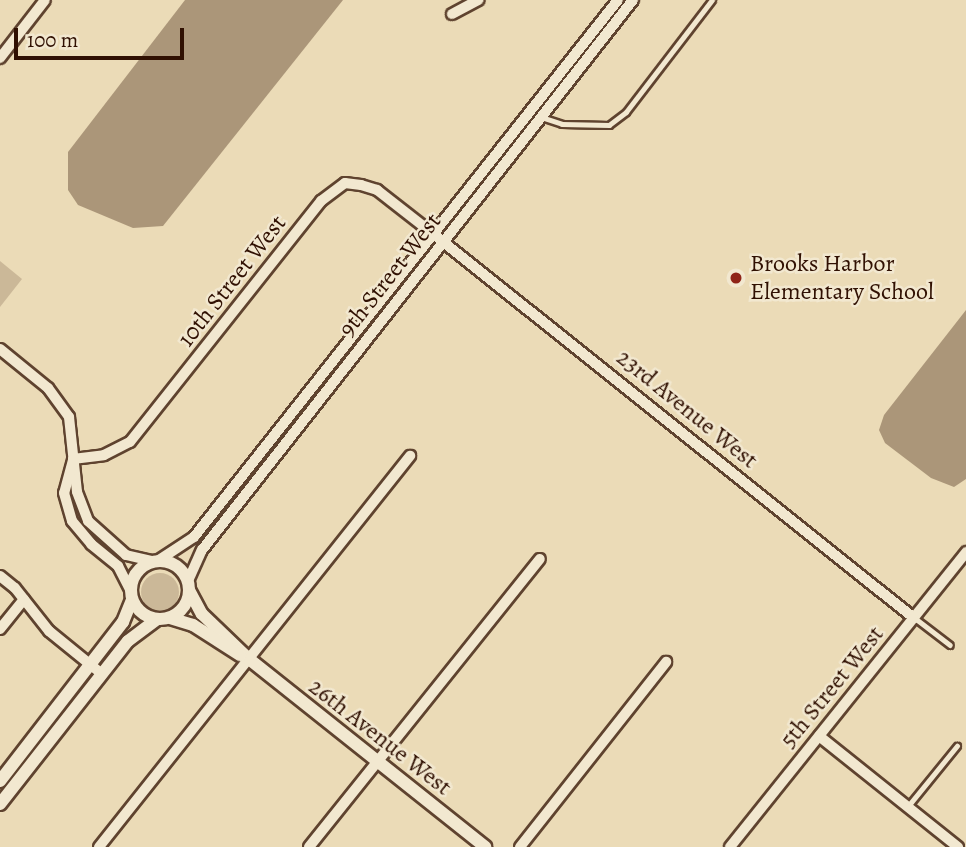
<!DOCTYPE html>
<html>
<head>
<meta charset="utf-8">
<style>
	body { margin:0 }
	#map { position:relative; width:966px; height:847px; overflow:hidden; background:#ebdbb7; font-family:Alegreya,serif }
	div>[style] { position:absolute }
	.green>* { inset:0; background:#cbb898 }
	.round { border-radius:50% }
	.water>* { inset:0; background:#ab9679 }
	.roads { filter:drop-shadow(2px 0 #5f432f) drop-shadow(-2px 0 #5f432f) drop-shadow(0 2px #5f432f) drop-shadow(0 -2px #5f432f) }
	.service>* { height:4.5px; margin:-2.25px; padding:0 2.25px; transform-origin:2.25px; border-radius:2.25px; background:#f2e8d0 }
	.minor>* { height:10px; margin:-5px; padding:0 5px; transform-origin:5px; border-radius:5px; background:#f2e8d0 }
	.tertiary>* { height:12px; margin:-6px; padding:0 6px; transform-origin:6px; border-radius:6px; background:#f2e8d0 }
	.tertiary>.ring { margin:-6px; padding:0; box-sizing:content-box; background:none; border:12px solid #f2e8d0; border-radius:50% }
	.dots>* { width:19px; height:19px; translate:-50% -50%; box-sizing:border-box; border:4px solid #f2e8d0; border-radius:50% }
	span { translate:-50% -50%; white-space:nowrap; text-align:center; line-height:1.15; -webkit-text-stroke:5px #f2e8d0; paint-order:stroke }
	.poi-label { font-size:24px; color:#301002 }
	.left { translate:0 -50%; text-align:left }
	.street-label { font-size:24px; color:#301002 }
	.scale { position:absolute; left:14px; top:28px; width:170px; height:32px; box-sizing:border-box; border:4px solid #301002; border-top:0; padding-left:9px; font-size:21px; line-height:24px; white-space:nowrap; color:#301002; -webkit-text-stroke:5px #f2e8d0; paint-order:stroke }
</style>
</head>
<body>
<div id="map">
	<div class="green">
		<div style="clip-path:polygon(0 261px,22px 279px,0 307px)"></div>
		<div class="round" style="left:141px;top:573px;width:38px;height:38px"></div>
	</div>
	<div class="water">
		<div style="clip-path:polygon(185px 0,343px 0,163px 226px,133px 228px,78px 205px,68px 190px,68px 152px)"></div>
		<div style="clip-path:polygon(966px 310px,966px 479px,954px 487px,931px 478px,885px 443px,879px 430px,884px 415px)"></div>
	</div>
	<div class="roads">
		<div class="service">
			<div style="left:541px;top:117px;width:22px;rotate:18deg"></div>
			<div style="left:562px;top:124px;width:47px;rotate:1.2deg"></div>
			<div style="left:609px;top:125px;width:21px;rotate:-37deg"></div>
			<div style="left:626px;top:112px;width:141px;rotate:-52.5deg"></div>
			<div style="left:915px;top:618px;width:44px;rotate:37.6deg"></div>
			<div style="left:909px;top:805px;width:76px;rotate:-50.9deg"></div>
		</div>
		<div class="minor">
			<div style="left:452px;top:14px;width:30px;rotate:-28deg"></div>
			<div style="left:0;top:58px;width:73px;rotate:-52.2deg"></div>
			<div style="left:0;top:349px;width:62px;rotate:39.1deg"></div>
			<div style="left:48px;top:388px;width:36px;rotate:54deg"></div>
			<div style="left:69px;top:417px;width:75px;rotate:83.9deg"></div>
			<div style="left:77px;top:492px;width:31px;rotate:69deg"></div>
			<div style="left:88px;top:521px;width:51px;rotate:41.8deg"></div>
			<div style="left:126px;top:555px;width:27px;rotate:13deg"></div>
			<div style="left:73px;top:459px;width:31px;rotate:-7deg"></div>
			<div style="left:104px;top:455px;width:29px;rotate:-27deg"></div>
			<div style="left:130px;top:442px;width:308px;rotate:-51.6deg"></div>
			<div style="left:321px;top:201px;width:30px;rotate:-37deg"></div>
			<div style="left:345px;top:183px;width:16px;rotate:7deg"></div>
			<div style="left:361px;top:185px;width:17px;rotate:17deg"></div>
			<div style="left:377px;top:190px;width:70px;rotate:38deg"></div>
			<div style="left:432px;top:233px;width:617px;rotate:38.62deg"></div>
			<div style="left:73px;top:460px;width:34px;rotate:105deg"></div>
			<div style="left:64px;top:493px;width:29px;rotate:74deg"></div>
			<div style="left:72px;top:521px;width:30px;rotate:50deg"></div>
			<div style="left:91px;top:544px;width:35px;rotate:39deg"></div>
			<div style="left:118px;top:566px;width:27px;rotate:63deg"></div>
			<div style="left:159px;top:560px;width:42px;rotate:-33.3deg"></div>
			<div style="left:194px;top:537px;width:684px;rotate:-51.71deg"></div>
			<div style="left:0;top:576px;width:19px;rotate:39deg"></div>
			<div style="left:15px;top:588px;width:55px;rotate:51.7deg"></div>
			<div style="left:49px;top:631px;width:68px;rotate:39.1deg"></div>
			<div style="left:188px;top:581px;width:34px;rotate:-66deg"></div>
			<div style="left:202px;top:550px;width:699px;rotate:-51.92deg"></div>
			<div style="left:0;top:629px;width:38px;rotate:-51deg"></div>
			<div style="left:819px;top:736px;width:178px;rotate:38.6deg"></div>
			<div style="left:99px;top:847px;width:500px;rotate:-51.5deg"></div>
			<div style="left:309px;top:847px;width:369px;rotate:-51.3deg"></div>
			<div style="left:520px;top:847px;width:236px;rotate:-51.7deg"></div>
			<div style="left:730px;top:847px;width:378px;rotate:-51.3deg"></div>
		</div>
		<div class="tertiary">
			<div class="ring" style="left:131px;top:561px;width:46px;height:46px"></div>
			<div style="left:189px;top:590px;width:27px;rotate:62deg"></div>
			<div style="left:202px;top:614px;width:65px;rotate:43.8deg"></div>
			<div style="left:249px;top:659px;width:302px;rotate:38.5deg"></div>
			<div style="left:170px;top:618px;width:24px;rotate:17deg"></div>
			<div style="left:193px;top:625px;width:56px;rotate:32.6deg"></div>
			<div style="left:0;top:781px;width:201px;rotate:-52.3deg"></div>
			<div style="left:123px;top:622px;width:24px;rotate:-68deg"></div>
			<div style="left:0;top:804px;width:207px;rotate:-51.9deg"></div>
			<div style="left:128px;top:641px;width:36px;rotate:-37deg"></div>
		</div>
	</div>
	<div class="dots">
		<div style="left:736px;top:278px;background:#8f2418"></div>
	</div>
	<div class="poi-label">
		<span class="left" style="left:750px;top:278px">Brooks Harbor<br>Elementary School</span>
	</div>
	<div class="street-label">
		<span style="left:390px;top:275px;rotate:-52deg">9th Street West</span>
		<span style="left:232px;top:281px;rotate:-52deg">10th Street West</span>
		<span style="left:687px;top:409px;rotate:39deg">23rd Avenue West</span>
		<span style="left:832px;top:687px;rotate:-51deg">5th Street West</span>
		<span style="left:380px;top:737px;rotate:38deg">26th Avenue West</span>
	</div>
	<div class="scale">100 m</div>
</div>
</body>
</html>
